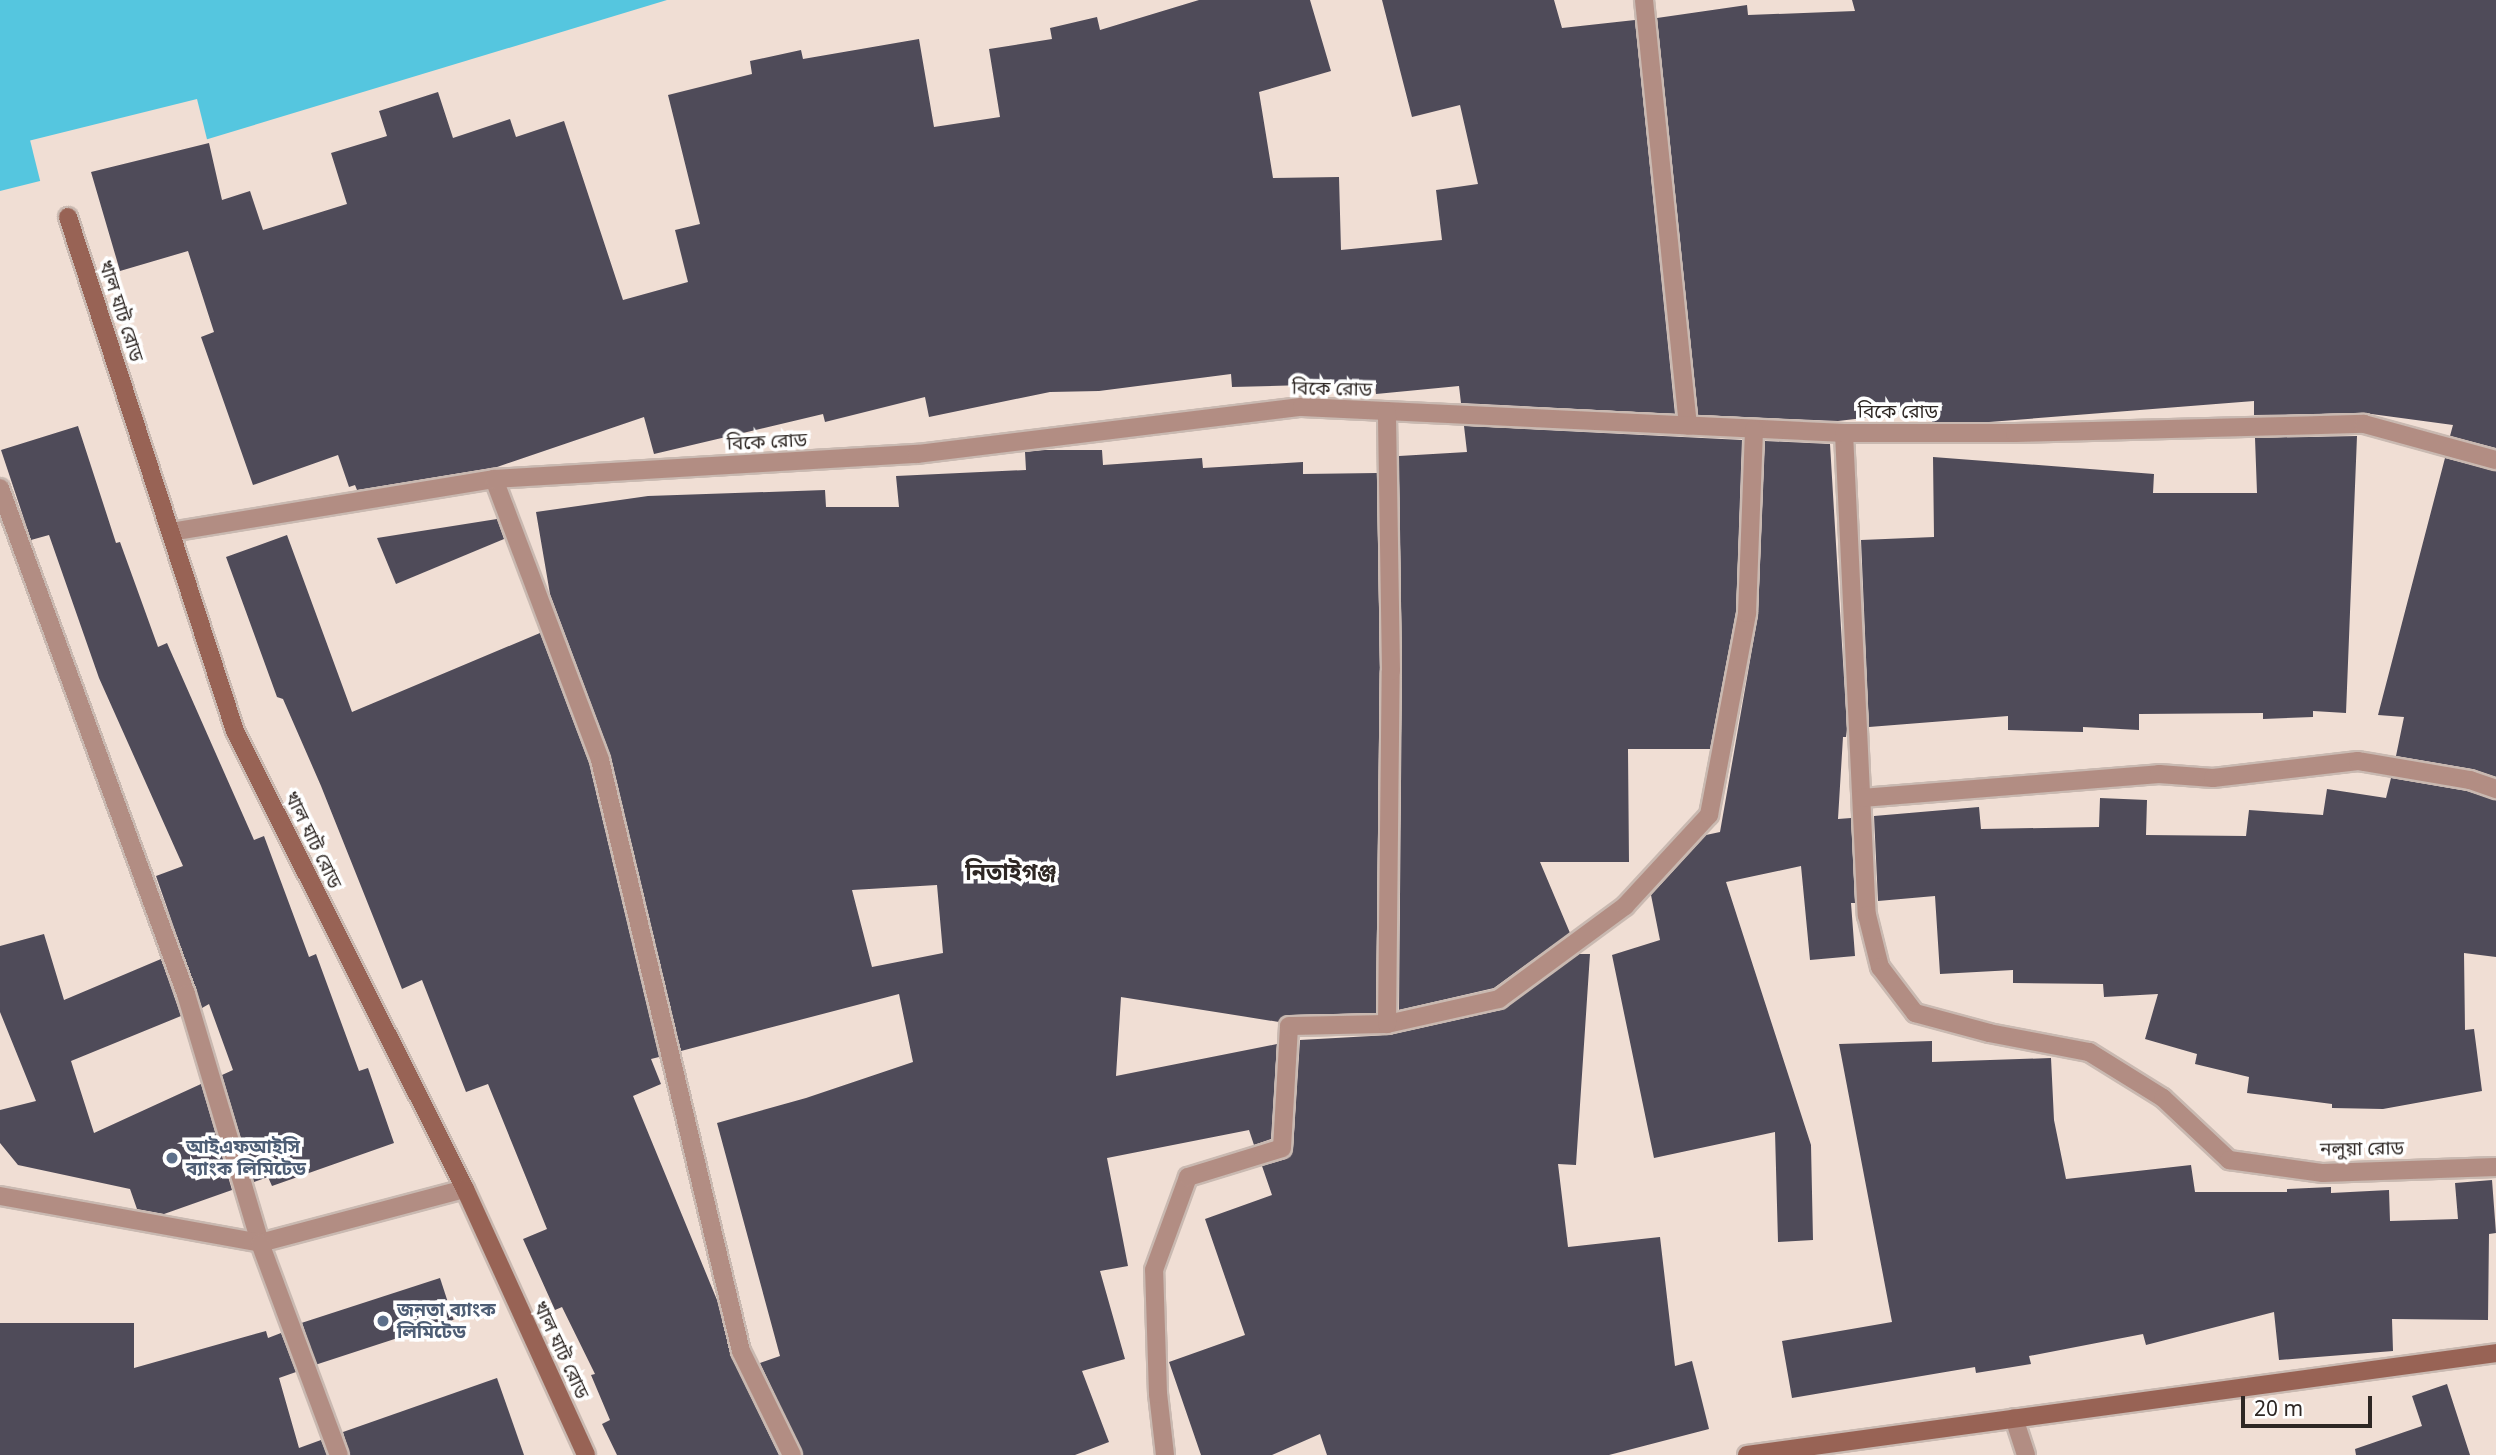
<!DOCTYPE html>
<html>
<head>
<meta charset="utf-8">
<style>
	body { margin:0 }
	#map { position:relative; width:2496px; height:1455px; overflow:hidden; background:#f0ded4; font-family:"Noto Sans","Noto Sans Bengali",sans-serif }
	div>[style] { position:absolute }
	.water>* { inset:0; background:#55c6df }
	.pier>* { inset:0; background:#f0ded4; transform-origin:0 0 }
	.building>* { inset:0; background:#4f4b59; transform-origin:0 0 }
	.roads { filter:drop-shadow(2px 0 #c9b9b1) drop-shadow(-2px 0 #c9b9b1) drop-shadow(0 2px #c9b9b1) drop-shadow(0 -2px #c9b9b1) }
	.lane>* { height:18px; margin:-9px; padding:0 9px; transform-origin:9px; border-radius:9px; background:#b28d83 }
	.street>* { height:18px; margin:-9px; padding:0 9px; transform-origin:9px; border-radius:9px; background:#b28d83 }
	.secondary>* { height:18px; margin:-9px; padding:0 9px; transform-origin:9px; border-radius:9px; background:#986355 }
	.dots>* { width:19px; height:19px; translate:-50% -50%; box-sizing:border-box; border:4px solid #fff; border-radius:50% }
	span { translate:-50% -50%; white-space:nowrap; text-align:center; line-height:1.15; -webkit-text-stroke:7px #fff; paint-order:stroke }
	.street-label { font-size:19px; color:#2e2724 }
	.service-label { font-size:19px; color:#4e5e75; font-weight:700 }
	.left { translate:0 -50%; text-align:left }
	.quarter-label { font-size:23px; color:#2e2724; font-weight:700 }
	.scale { position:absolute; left:2241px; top:1396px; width:131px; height:32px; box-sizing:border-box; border:4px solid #2e2724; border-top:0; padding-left:9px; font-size:21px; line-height:24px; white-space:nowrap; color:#2e2724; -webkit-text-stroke:5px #fff; paint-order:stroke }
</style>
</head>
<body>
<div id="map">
	<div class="water">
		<div style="clip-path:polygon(0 0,667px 0,208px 139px,0 191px)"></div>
	</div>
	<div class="pier">
		<div style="left:197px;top:99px;width:44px;height:172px;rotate:76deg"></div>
	</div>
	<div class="building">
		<div style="clip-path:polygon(1199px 0,1310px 0,1331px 71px,1259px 92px,1273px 178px,1339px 177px,1341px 250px,1442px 240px,1436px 190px,1478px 184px,1460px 105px,1412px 117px,1382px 0,1554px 0,1562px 28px,1635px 20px,1675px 414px,1461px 403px,1459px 386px,1376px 394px,1375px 383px,1232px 387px,1231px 374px,1099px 391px,1050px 392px,929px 417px,925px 397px,825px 422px,823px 414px,654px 454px,644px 417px,497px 467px,357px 490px,355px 485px,349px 487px,338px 455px,253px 485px,201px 337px,214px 332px,188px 251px,120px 271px,91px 172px,209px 143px,222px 200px,250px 191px,263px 230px,347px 204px,331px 153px,387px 136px,379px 111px,438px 92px,453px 138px,510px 119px,516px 137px,564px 121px,623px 300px,688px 282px,675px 230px,700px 224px,668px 95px,752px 74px,750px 61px,801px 50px,803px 59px,919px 39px,934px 127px,1000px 117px,989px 49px,1052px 39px,1050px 28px,1097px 17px,1100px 30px)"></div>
		<div style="clip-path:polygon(1852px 0,2496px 0,2496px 448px,2450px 436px,2453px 425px,2364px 413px,2254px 415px,2254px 401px,1989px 422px,1932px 422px,1932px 410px,1838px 421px,1698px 415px,1657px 18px,1747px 5px,1748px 15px,1855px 11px)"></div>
		<div style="clip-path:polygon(78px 426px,116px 543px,120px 542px,158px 647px,167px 643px,254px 840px,264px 836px,309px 957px,316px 954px,359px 1071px,368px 1068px,394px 1143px,272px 1186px,268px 1177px,254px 1182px,222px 1075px,233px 1070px,209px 1004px,202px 1008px,156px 876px,183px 866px,99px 678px,49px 535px,31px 540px,1px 450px)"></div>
		<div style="clip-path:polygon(1464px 426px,1742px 440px,1736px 612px,1710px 749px,1628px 749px,1629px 862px,1540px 862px,1570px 933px,1494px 988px,1399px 1010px,1402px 671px,1399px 456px,1467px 452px)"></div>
		<div style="clip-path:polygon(2357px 436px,2346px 713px,2313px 711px,2313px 717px,2263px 719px,2263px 713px,2139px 714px,2139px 730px,2083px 727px,2083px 732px,2008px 730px,2008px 716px,1869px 727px,1861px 540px,1934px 537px,1933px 457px,2154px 474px,2153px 493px,2257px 493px,2255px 438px)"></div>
		<div style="clip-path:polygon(1765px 441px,1830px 444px,1847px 728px,1846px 737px,1843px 737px,1838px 819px,1851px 818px,1855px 903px,1851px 903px,1855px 956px,1810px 960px,1801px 866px,1726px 882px,1811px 1145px,1813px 1240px,1778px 1242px,1775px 1132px,1654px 1158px,1612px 955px,1660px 940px,1651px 895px,1706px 835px,1720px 832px,1758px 615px)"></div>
		<div style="clip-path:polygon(evenodd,1045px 450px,1102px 450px,1103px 465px,1202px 458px,1203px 468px,1303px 462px,1303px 474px,1377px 473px,1380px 671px,1376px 1013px,1289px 1015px,1279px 1022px,1121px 997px,1116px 1076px,1277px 1044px,1271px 1139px,1254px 1145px,1249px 1130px,1107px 1158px,1128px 1266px,1100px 1271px,1125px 1359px,1082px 1371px,1109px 1442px,1075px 1455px,803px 1455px,760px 1363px,780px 1356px,717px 1123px,806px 1098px,913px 1062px,899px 994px,681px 1051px,611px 757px,550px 594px,536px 512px,648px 496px,825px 490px,826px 507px,899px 507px,896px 476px,1026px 470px,1025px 452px,1045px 450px,937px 885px,943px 953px,872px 967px,852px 890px,937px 885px)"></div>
		<div style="clip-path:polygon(2445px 458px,2496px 471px,2496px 777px,2472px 769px,2396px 756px,2404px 717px,2378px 715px)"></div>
		<div style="clip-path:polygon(497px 519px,504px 539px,396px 584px,377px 538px)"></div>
		<div style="clip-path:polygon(287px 535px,352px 712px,540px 633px,589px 763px,659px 1057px,651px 1059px,661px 1084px,633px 1096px,717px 1300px,731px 1356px,779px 1455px,617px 1455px,602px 1424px,610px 1420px,591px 1375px,595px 1374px,562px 1307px,555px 1310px,523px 1239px,547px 1229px,488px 1084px,466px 1092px,422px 980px,402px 989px,321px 786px,283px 699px,277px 697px,226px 557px)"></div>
		<div style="clip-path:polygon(2391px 778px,2467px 791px,2496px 800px,2496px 957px,2464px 953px,2465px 1030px,2474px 1029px,2482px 1091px,2383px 1109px,2332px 1108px,2332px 1104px,2247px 1093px,2249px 1077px,2195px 1064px,2197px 1054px,2145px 1039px,2158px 994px,2104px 997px,2103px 984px,2013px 983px,2013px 970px,1940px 974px,1935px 896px,1878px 901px,1874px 816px,1979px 807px,1981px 829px,2099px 827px,2100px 798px,2147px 800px,2146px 835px,2246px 836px,2249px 810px,2323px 815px,2327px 789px,2386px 798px)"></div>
		<div style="clip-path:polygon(44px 934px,64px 1000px,161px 959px,181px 1016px,71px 1061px,94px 1133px,201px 1084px,232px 1190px,164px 1214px,137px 1209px,130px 1189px,18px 1165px,0 1143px,0 1110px,36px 1101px,0 1012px,0 946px)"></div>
		<div style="clip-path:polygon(1579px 954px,1590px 954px,1576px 1165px,1558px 1164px,1568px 1247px,1660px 1237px,1675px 1366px,1692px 1361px,1709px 1429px,1609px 1455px,1327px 1455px,1320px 1434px,1272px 1455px,1201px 1455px,1169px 1362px,1245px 1335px,1205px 1219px,1272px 1195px,1262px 1166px,1286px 1159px,1293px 1149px,1300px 1040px,1389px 1035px,1501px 1010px)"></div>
		<div style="clip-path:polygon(1932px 1041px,1932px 1062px,2051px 1058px,2054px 1120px,2066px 1179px,2191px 1165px,2195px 1192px,2287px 1192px,2287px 1189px,2331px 1187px,2331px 1193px,2389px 1190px,2390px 1221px,2458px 1219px,2455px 1183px,2492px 1180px,2496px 1233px,2489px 1234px,2488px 1320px,2392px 1319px,2393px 1351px,2279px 1360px,2274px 1312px,2146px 1345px,2143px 1334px,2029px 1356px,2031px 1364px,1976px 1373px,1975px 1367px,1792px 1398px,1782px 1341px,1892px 1322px,1839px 1044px)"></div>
		<div style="left:440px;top:1278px;width:44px;height:145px;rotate:72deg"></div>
		<div style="clip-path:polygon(0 1323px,134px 1323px,134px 1368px,266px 1331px,268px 1338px,281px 1333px,296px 1372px,279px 1378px,299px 1448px,321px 1440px,327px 1455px,0 1455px)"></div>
		<div style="clip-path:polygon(497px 1378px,524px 1455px,350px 1455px,343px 1432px)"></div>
		<div style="clip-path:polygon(2447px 1384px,2470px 1455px,2356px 1455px,2355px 1449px,2422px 1426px,2412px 1396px)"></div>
	</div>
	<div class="roads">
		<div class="lane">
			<div style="left:0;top:488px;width:539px;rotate:69.82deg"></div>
			<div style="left:186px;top:994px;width:260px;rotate:73.4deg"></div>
		</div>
		<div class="street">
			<div style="left:1644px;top:0;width:428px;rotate:84.1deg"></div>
			<div style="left:1844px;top:433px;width:483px;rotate:87.3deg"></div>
			<div style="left:1867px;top:915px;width:54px;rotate:76deg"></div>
			<div style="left:1880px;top:967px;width:58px;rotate:52.7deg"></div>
			<div style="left:1915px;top:1013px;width:77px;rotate:15.1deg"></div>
			<div style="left:1989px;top:1033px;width:102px;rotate:10.8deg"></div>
			<div style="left:2089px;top:1052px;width:87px;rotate:31.9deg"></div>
			<div style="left:2163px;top:1098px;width:91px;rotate:43.2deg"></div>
			<div style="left:2229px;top:1160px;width:95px;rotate:7.9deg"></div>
			<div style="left:2323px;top:1173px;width:173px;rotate:-2deg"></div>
			<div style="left:494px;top:479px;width:300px;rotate:69.3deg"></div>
			<div style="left:600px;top:760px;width:608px;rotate:76.58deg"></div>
			<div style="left:741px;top:1351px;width:116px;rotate:63.9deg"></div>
			<div style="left:171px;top:532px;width:327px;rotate:-9.3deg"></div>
			<div style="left:494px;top:479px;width:424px;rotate:-3.4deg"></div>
			<div style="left:917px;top:454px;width:388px;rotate:-7deg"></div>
			<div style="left:1302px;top:407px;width:543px;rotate:2.75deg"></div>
			<div style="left:1844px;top:433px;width:171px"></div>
			<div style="left:2015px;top:433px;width:349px;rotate:-1.5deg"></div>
			<div style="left:2364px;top:424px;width:137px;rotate:15.3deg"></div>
			<div style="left:1862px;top:798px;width:298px;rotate:-4.6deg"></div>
			<div style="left:2159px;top:774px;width:54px;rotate:4.2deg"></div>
			<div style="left:2213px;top:778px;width:146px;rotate:-6.7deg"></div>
			<div style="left:2358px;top:761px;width:114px;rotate:9.6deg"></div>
			<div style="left:2470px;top:780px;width:28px;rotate:19deg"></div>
			<div style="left:1387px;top:1024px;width:115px;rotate:-12.6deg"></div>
			<div style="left:1499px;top:999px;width:157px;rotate:-36.4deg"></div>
			<div style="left:1625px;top:906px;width:124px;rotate:-47.3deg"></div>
			<div style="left:1709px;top:815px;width:206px;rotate:-79.3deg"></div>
			<div style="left:1747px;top:613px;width:184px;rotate:-87.8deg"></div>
			<div style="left:0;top:1196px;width:264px;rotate:10.2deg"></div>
			<div style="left:260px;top:1243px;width:212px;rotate:-14.8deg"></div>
			<div style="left:260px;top:1243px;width:226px;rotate:69.6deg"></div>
			<div style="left:2014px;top:1418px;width:39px;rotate:72deg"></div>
			<div style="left:1165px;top:1455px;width:61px;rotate:-96.5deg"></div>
			<div style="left:1158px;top:1394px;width:124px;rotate:-91.8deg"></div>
			<div style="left:1154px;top:1270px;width:99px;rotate:-69.9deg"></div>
			<div style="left:1188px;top:1177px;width:98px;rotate:-17.1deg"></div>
			<div style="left:1282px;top:1148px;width:122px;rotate:-86.7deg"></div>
			<div style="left:1289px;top:1026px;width:98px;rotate:-1.2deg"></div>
			<div style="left:1387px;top:1024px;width:353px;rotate:-89.4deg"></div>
			<div style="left:1391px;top:671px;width:260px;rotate:-90.9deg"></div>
		</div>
		<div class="secondary">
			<div style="left:68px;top:217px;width:540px;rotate:72deg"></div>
			<div style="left:235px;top:731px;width:513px;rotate:63.33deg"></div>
			<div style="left:465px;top:1189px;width:292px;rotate:65.5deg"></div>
			<div style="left:1747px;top:1455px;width:756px;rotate:-7.75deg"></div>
		</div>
	</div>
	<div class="dots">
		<div style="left:172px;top:1158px;background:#5c6f8a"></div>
		<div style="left:383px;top:1321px;background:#5c6f8a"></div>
	</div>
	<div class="street-label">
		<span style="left:121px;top:311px;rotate:72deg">খাল ঘাট রোড</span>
		<span style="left:1332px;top:389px;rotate:1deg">বিকে রোড</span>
		<span style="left:1898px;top:412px">বিকে রোড</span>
		<span style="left:767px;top:442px;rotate:-3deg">বিকে রোড</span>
		<span style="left:313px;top:840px;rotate:64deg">খাল ঘাট রোড</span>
		<span style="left:2362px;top:1149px;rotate:-1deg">নলুয়া রোড</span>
		<span style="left:561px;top:1350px;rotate:65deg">খাল ঘাট রোড</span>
	</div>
	<div class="service-label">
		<span class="left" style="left:186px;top:1158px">আইএফআইসি<br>ব্যাংক লিমিটেড</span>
		<span class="left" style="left:397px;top:1321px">জনতা ব্যাংক<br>লিমিটেড</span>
	</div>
	<div class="quarter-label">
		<span style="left:1011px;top:871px">নিতাইগঞ্জ</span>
	</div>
	<div class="scale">20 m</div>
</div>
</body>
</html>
